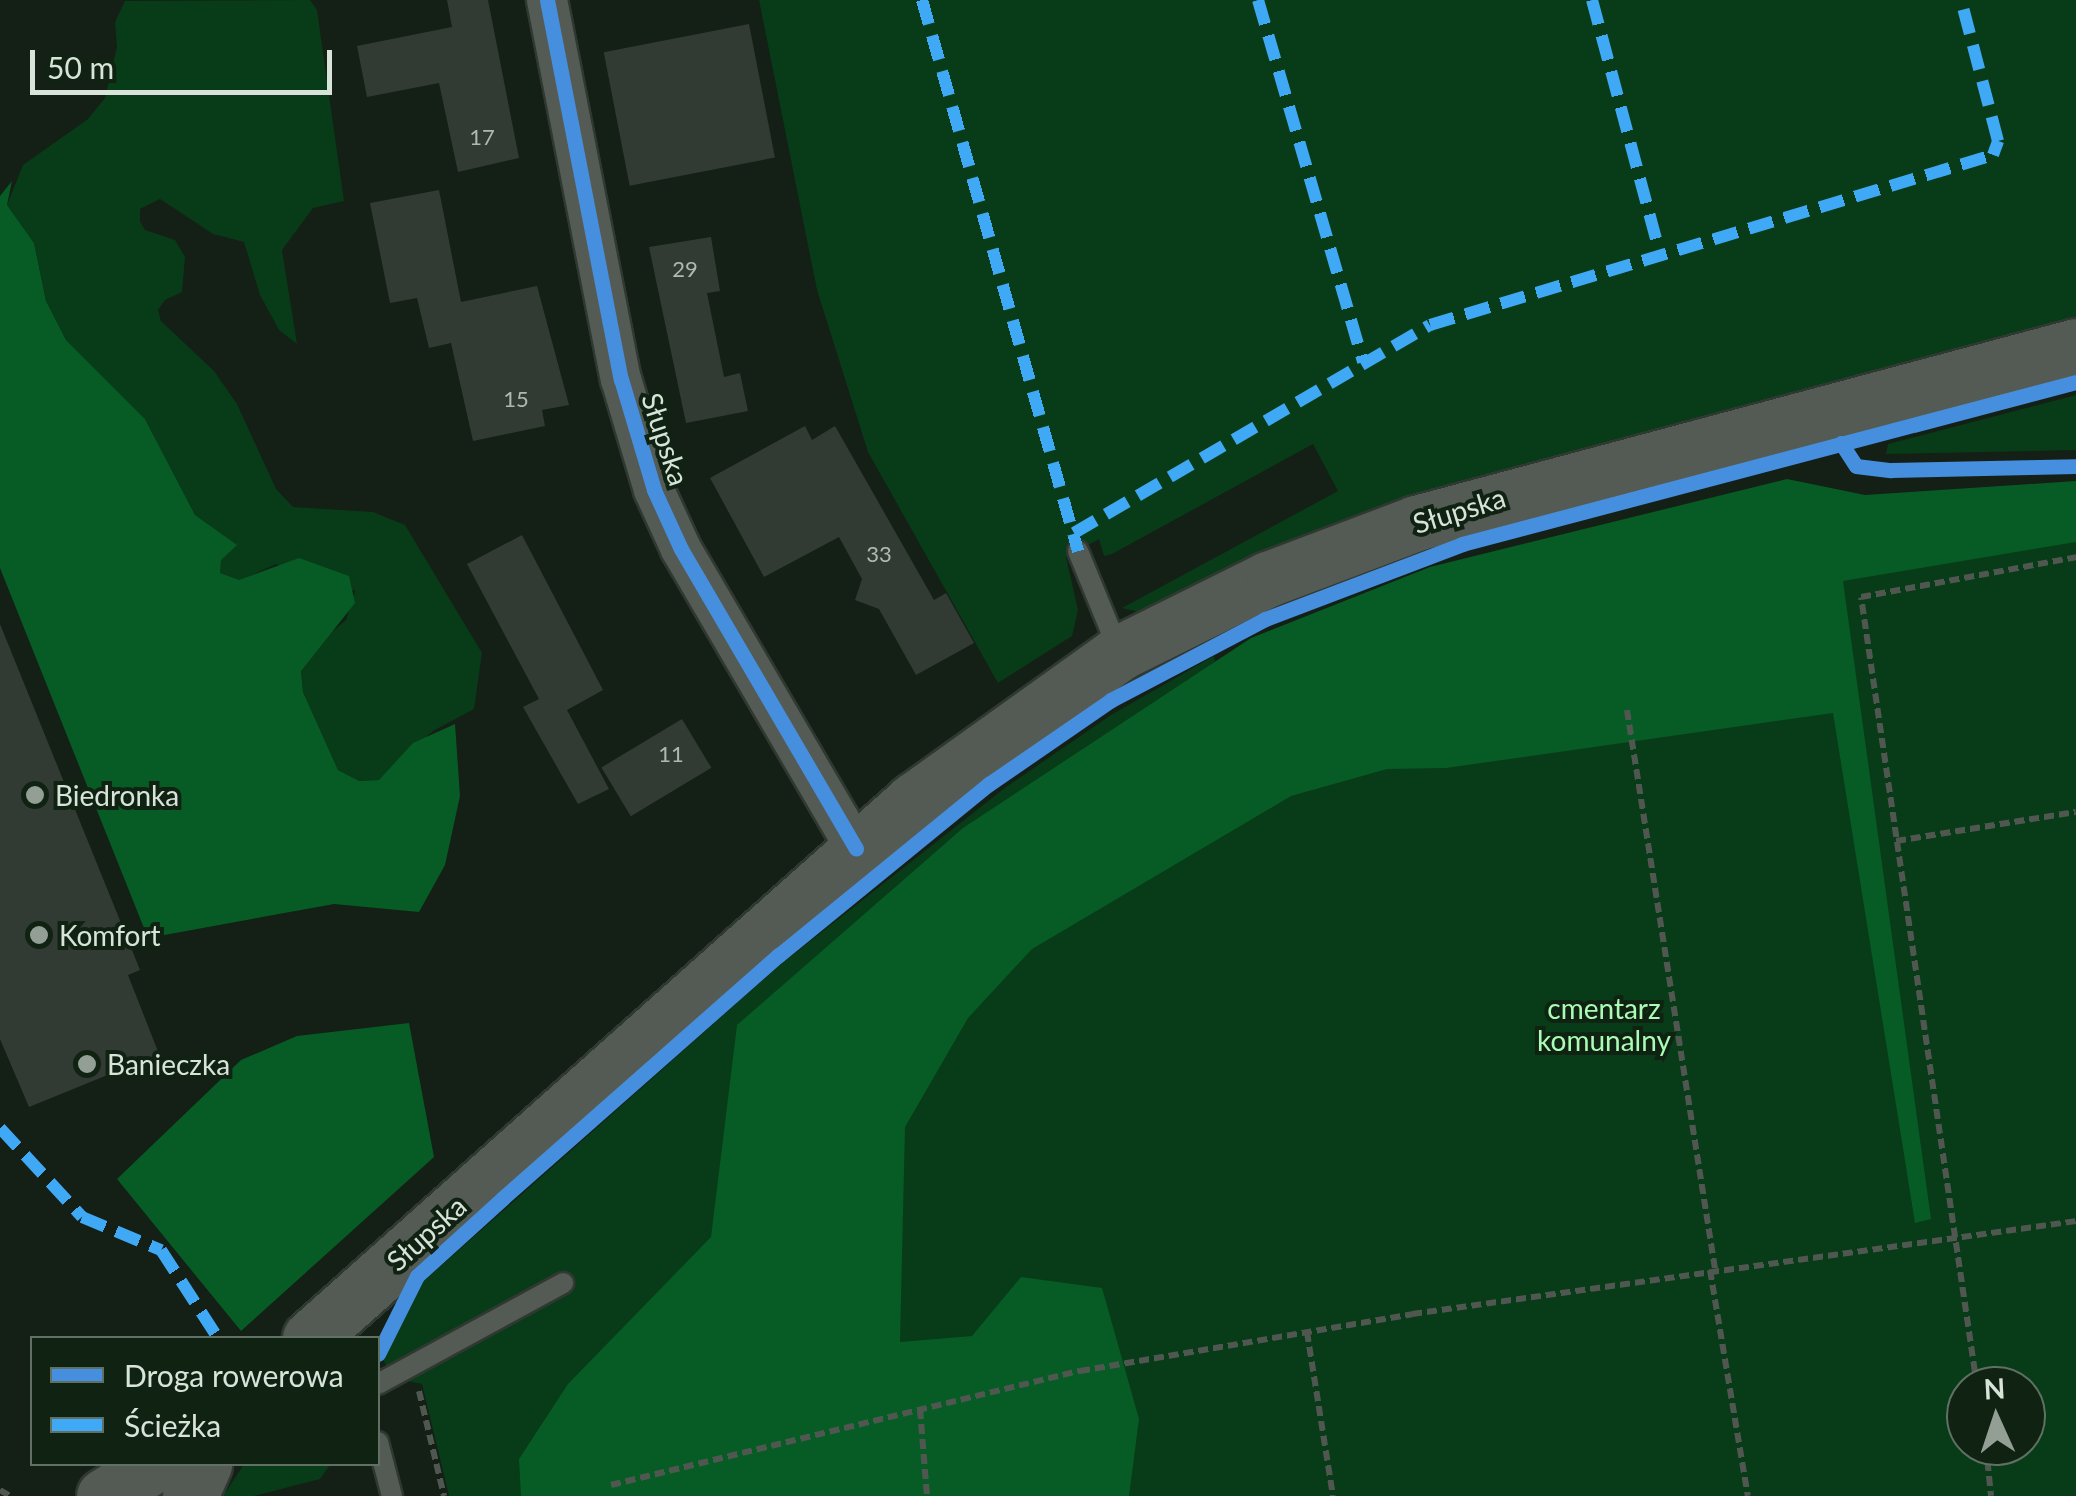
<!DOCTYPE html>
<html>
<head>
<meta charset="utf-8">
<style>
	body { margin:0 }
	#map { position:relative; width:2076px; height:1496px; overflow:hidden; background:#141f16; font-family:Lato,sans-serif }
	div>[style] { position:absolute }
	.green>* { inset:0; background:#083b17 }
	.forest>* { inset:0; background:#065c24 }
	.building>* { inset:0; background:#323b33; transform-origin:0 0 }
	.path>* { height:6px; margin-top:-3px; transform-origin:0; background:repeating-linear-gradient(90deg,#505751 0 10px,transparent 0 15px) }
	.roads { filter:drop-shadow(2px 0 #303832) drop-shadow(-2px 0 #303832) drop-shadow(0 2px #303832) drop-shadow(0 -2px #303832) }
	.service>* { height:20px; margin:-10px; padding:0 10px; transform-origin:10px; border-radius:10px; background:#545b55 }
	.minor>* { height:40px; margin:-20px; padding:0 20px; transform-origin:20px; border-radius:20px; background:#545b55 }
	.secondary>* { height:55px; margin:-27.5px; padding:0 27.5px; transform-origin:27.5px; border-radius:27.5px; background:#545b55 }
	.quiet>* { height:12px; margin-top:-6px; transform-origin:0; background:repeating-linear-gradient(90deg,#3fa9f5 0 25px,transparent 0 37px) }
	.cycleway>* { height:15px; margin:-7.5px; padding:0 7.5px; transform-origin:7.5px; border-radius:7.5px; background:#468fdf }
	.dots>* { width:28px; height:28px; translate:-50% -50%; box-sizing:border-box; border:5px solid #102313; border-radius:50% }
	span { translate:-50% -50%; white-space:nowrap; text-align:center; line-height:1.15; -webkit-text-stroke:8px #102313; paint-order:stroke }
	.number-label { font-size:22px; color:#aebab0 }
	.number-label span { -webkit-text-stroke-width:0 }
	.street-label { font-size:28px; color:#d8e4d9 }
	.poi-label { font-size:28px; color:#d8e4d9 }
	.left { translate:0 -50%; text-align:left }
	.park-label { font-size:28px; color:#a9fbb5 }
	.legend { position:absolute; left:30px; top:1336px; width:350px; height:130px; box-sizing:border-box; background:#102313; border:2px solid #607062; margin:0; padding:12px 18px; list-style:none; font-size:30px; color:#d8e4d9 }
	.legend li { display:flex; align-items:center; gap:20px; height:50px }
	.legend b { width:50px; border:2px solid #607062 }
	.north { position:absolute; left:1946px; top:1366px; width:100px; height:100px; box-sizing:border-box; background:#102313; border:2px solid #607062; border-radius:50%; rotate:357deg; font-size:28px; font-weight:700; line-height:40px; text-align:center; color:#d8e4d9 }
	.north::after { content:''; display:block; margin:auto; width:35px; height:45px; background:#939f95; clip-path:polygon(50% 0,100% 100%,50% 72%,0 100%) }
	.scale { position:absolute; left:30px; top:50px; width:302px; height:45px; box-sizing:border-box; border:5px solid #d8e4d9; border-top:0; padding-left:12px; font-size:30px; line-height:35px; white-space:nowrap; color:#d8e4d9; -webkit-text-stroke:8px #102313; paint-order:stroke }
</style>
</head>
<body>
<div id="map">
	<div class="green">
		<div style="clip-path:polygon(310px 0,317px 10px,344px 201px,313px 208px,282px 250px,297px 344px,279px 330px,260px 295px,244px 242px,213px 234px,160px 199px,140px 209px,140px 221px,145px 230px,175px 240px,185px 257px,182px 292px,165px 300px,158px 310px,161px 321px,214px 371px,237px 404px,276px 489px,293px 507px,373px 512px,405px 525px,482px 653px,474px 709px,433px 731px,379px 780px,359px 781px,338px 770px,303px 692px,301px 670px,314px 647px,346px 620px,355px 591px,276px 564px,239px 581px,220px 573px,221px 534px,195px 515px,145px 419px,66px 340px,46px 301px,34px 243px,7px 205px,23px 165px,88px 119px,105px 98px,117px 47px,115px 22px,125px 1px)"></div>
		<div style="clip-path:polygon(759px 0,2076px 0,2076px 321px,1148px 614px,1122px 608px,1338px 491px,1313px 444px,1112px 554px,1104px 556px,1099px 539px,1066px 557px,1078px 610px,1072px 636px,998px 683px,868px 452px,817px 290px)"></div>
		<div style="clip-path:polygon(2076px 395px,2076px 450px,1886px 454px,1888px 444px)"></div>
		<div style="clip-path:polygon(evenodd,2076px 486px,2076px 1496px,449px 1496px,422px 1384px,392px 1378px,383px 1359px,423px 1282px,780px 965px,1006px 787px,1111px 715px,1214px 656px,1215px 662px,2076px 486px,1966px 1386px,2026px 1386px,2026px 1446px,1966px 1446px,1966px 1386px)"></div>
		<div style="clip-path:polygon(244px 1464px,330px 1464px,330px 1465px,320px 1479px,254px 1496px,223px 1496px)"></div>
	</div>
	<div class="forest">
		<div style="clip-path:polygon(12px 181px,7px 205px,34px 243px,46px 301px,66px 340px,145px 419px,195px 515px,237px 545px,221px 560px,220px 573px,239px 580px,299px 558px,349px 576px,355px 603px,301px 671px,303px 692px,338px 770px,359px 781px,379px 780px,413px 743px,455px 724px,460px 796px,445px 865px,419px 912px,334px 904px,148px 938px,0 568px,0 196px)"></div>
		<div style="clip-path:polygon(1787px 479px,1865px 495px,2076px 481px,2076px 542px,1843px 581px,1931px 1219px,1915px 1223px,1833px 713px,1446px 768px,1387px 769px,1291px 796px,1032px 949px,968px 1018px,905px 1127px,900px 1342px,972px 1336px,1021px 1277px,1102px 1288px,1139px 1419px,1129px 1496px,521px 1496px,519px 1459px,568px 1384px,711px 1237px,737px 1025px,963px 828px,1251px 638px,1430px 567px)"></div>
		<div style="clip-path:polygon(409px 1023px,434px 1157px,241px 1331px,117px 1179px,241px 1060px,297px 1036px)"></div>
	</div>
	<div class="building">
		<div style="clip-path:polygon(447px 0,488px 0,519px 158px,458px 172px,439px 83px,367px 97px,357px 46px,452px 27px)"></div>
		<div style="left:749px;top:24px;width:136px;height:148px;rotate:79deg"></div>
		<div style="clip-path:polygon(439px 190px,461px 302px,537px 286px,569px 405px,542px 410px,545px 426px,473px 441px,451px 343px,429px 348px,417px 298px,390px 303px,370px 203px)"></div>
		<div style="clip-path:polygon(711px 237px,720px 291px,707px 293px,724px 377px,740px 373px,748px 411px,686px 423px,649px 247px)"></div>
		<div style="clip-path:polygon(805px 426px,812px 440px,835px 426px,934px 600px,946px 593px,974px 643px,916px 675px,879px 609px,855px 600px,862px 579px,839px 537px,764px 577px,710px 478px)"></div>
		<div style="clip-path:polygon(522px 535px,603px 690px,567px 710px,609px 789px,578px 804px,523px 707px,539px 699px,467px 564px)"></div>
		<div style="clip-path:polygon(0 624px,140px 970px,128px 975px,159px 1054px,29px 1107px,0 1039px)"></div>
		<div style="left:682px;top:719px;width:57px;height:94px;rotate:59deg"></div>
	</div>
	<div class="path">
		<div style="left:1847px;top:457px;width:13px;rotate:45deg"></div>
		<div style="left:1856px;top:466px;width:35px;rotate:7deg"></div>
		<div style="left:1891px;top:470px;width:185px;rotate:-1.2deg"></div>
		<div style="left:1627px;top:710px;width:566px;rotate:81.05deg"></div>
		<div style="left:1896px;top:841px;width:182px;rotate:-9.2deg"></div>
		<div style="left:1710px;top:1270px;width:229px;rotate:80.5deg"></div>
		<div style="left:1307px;top:1332px;width:166px;rotate:81deg"></div>
		<div style="left:1977px;top:1386px;width:797px;rotate:-98.36deg"></div>
		<div style="left:1861px;top:597px;width:219px;rotate:-10.5deg"></div>
		<div style="left:419px;top:1391px;width:108px;rotate:76.6deg"></div>
		<div style="left:920px;top:1409px;width:87px;rotate:85.4deg"></div>
		<div style="left:1986px;top:1446px;width:50px;rotate:84.3deg"></div>
		<div style="left:611px;top:1485px;width:483px;rotate:-13.7deg"></div>
		<div style="left:1080px;top:1371px;width:337px;rotate:-9.7deg"></div>
		<div style="left:1412px;top:1314px;width:670px;rotate:-7.97deg"></div>
		<div style="left:0;top:1490px;width:12px;rotate:31deg"></div>
	</div>
	<div class="roads">
		<div class="service">
			<div style="left:1078px;top:551px;width:108px;rotate:67.7deg"></div>
			<div style="left:378px;top:1384px;width:211px;rotate:-28.6deg"></div>
			<div style="left:378px;top:1442px;width:56px;rotate:75.5deg"></div>
		</div>
		<div class="minor">
			<div style="left:547px;top:0;width:386px;rotate:79deg"></div>
			<div style="left:621px;top:379px;width:116px;rotate:73.4deg"></div>
			<div style="left:654px;top:490px;width:65px;rotate:65.4deg"></div>
			<div style="left:681px;top:549px;width:347px;rotate:59.7deg"></div>
		</div>
		<div class="secondary">
			<div style="left:310px;top:1338px;width:809px;rotate:-41.69deg"></div>
			<div style="left:914px;top:800px;width:252px;rotate:-35.6deg"></div>
			<div style="left:1119px;top:653px;width:166px;rotate:-26.4deg"></div>
			<div style="left:1268px;top:579px;width:158px;rotate:-20.7deg"></div>
			<div style="left:1416px;top:523px;width:683px;rotate:-15.01deg"></div>
			<div style="left:104px;top:1496px;width:60px;rotate:-32.1deg"></div>
			<div style="left:190px;top:1496px;width:35px;rotate:-66deg"></div>
		</div>
	</div>
	<div class="quiet">
		<div style="left:922px;top:0;width:573px;rotate:74.19deg"></div>
		<div style="left:1258px;top:0;width:377px;rotate:73.8deg"></div>
		<div style="left:1592px;top:0;width:263px;rotate:75deg"></div>
		<div style="left:1074px;top:533px;width:412px;rotate:-30.3deg"></div>
		<div style="left:1430px;top:325px;width:588px;rotate:-16.8deg"></div>
		<div style="left:1993px;top:155px;width:15px;rotate:-70deg"></div>
		<div style="left:1998px;top:141px;width:146px;rotate:-104.7deg"></div>
		<div style="left:0;top:1128px;width:121px;rotate:47.3deg"></div>
		<div style="left:82px;top:1217px;width:86px;rotate:22.7deg"></div>
		<div style="left:161px;top:1250px;width:105px;rotate:57.1deg"></div>
	</div>
	<div class="cycleway">
		<div style="left:547px;top:0;width:386px;rotate:79deg"></div>
		<div style="left:621px;top:379px;width:116px;rotate:73.4deg"></div>
		<div style="left:654px;top:490px;width:65px;rotate:65.4deg"></div>
		<div style="left:681px;top:549px;width:347px;rotate:59.7deg"></div>
		<div style="left:1841px;top:443px;width:27px;rotate:57deg"></div>
		<div style="left:1856px;top:466px;width:35px;rotate:7deg"></div>
		<div style="left:1891px;top:470px;width:185px;rotate:-1.2deg"></div>
		<div style="left:378px;top:1354px;width:87px;rotate:-63.4deg"></div>
		<div style="left:417px;top:1276px;width:116px;rotate:-42.2deg"></div>
		<div style="left:503px;top:1198px;width:368px;rotate:-41.4deg"></div>
		<div style="left:779px;top:955px;width:271px;rotate:-39.2deg"></div>
		<div style="left:989px;top:784px;width:148px;rotate:-34.5deg"></div>
		<div style="left:1111px;top:700px;width:174px;rotate:-27.7deg"></div>
		<div style="left:1265px;top:619px;width:211px;rotate:-20.8deg"></div>
		<div style="left:1462px;top:544px;width:635px;rotate:-14.78deg"></div>
	</div>
	<div class="dots">
		<div style="left:35px;top:795px;background:#939f95"></div>
		<div style="left:39px;top:935px;background:#939f95"></div>
		<div style="left:87px;top:1064px;background:#939f95"></div>
	</div>
	<div class="number-label">
		<span style="left:482px;top:137px">17</span>
		<span style="left:685px;top:269px">29</span>
		<span style="left:516px;top:399px">15</span>
		<span style="left:879px;top:554px">33</span>
		<span style="left:671px;top:754px">11</span>
	</div>
	<div class="street-label">
		<span style="left:666px;top:439px;rotate:72deg">Słupska</span>
		<span style="left:1459px;top:510px;rotate:-17deg">Słupska</span>
		<span style="left:426px;top:1233px;rotate:-42deg">Słupska</span>
	</div>
	<div class="poi-label">
		<span class="left" style="left:55px;top:795px">Biedronka</span>
		<span class="left" style="left:59px;top:935px">Komfort</span>
		<span class="left" style="left:107px;top:1064px">Banieczka</span>
	</div>
	<div class="park-label">
		<span style="left:1604px;top:1024px">cmentarz<br>komunalny</span>
	</div>
	<ul class="legend">
	<li><b style="height:12px;background:#468fdf"></b>Droga rowerowa</li>
	<li><b style="height:12px;background:#3fa9f5"></b>Ścieżka</li>
	</ul>
	<div class="north">N</div>
	<div class="scale">50 m</div>
</div>
</body>
</html>
